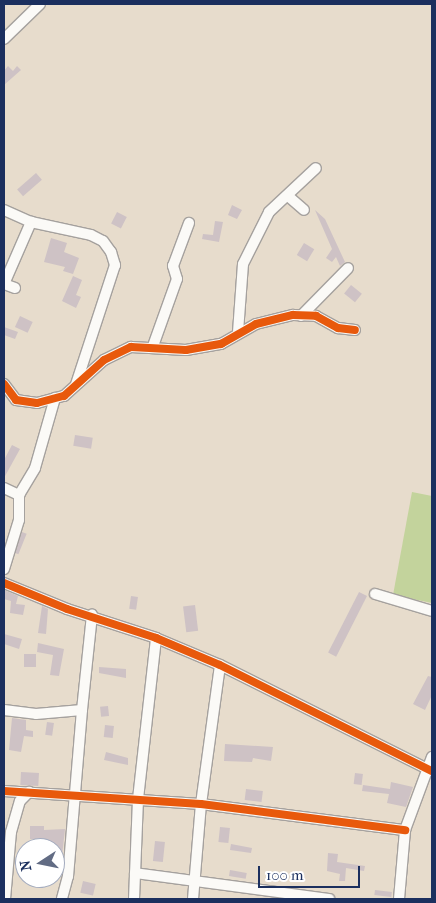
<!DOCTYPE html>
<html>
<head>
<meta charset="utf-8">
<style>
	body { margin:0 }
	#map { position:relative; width:436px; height:903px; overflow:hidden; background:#e7dccc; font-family:"IM FELL French Canon",serif }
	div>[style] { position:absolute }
	.green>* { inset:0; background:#c3d39c }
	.building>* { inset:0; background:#cec2c5; transform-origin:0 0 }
	.roads { filter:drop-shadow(1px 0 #a5a19e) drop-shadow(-1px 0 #a5a19e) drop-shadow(0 1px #a5a19e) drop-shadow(0 -1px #a5a19e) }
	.minor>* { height:10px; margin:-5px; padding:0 5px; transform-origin:5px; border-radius:5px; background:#fbfaf7 }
	.cycleway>* { height:8px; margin:-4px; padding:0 4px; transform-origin:4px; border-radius:4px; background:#e8590c }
	span { translate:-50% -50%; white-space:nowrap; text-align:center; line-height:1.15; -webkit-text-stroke:4px #fff; paint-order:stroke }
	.frame { position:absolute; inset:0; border:5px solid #1b2f5e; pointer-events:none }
	.north { position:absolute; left:15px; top:838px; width:50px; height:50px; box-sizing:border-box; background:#fff; border:1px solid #a4acbf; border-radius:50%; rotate:259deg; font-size:14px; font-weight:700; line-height:20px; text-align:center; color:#1b2f5e }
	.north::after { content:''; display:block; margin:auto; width:18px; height:22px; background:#626c84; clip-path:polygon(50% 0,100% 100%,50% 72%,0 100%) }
	.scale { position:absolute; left:258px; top:866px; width:102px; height:22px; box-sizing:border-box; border:2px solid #1b2f5e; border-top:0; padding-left:6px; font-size:15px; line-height:18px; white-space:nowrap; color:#1b2f5e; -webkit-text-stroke:4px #fff; paint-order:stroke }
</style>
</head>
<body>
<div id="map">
	<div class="green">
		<div style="clip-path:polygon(412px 492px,432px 496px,432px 603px,393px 595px)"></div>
	</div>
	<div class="building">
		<div style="clip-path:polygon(8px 66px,13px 71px,17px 66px,21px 70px,4px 85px,4px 71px)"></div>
		<div style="left:36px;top:173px;width:9px;height:25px;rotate:49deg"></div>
		<div style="clip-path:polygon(232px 205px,242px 210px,237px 219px,228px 215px)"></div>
		<div style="clip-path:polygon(315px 210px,325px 219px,345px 262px,340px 266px,336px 257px,332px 262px,326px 258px,332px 249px)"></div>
		<div style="left:117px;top:212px;width:11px;height:13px;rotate:27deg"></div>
		<div style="clip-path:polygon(215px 221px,223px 222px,219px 242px,202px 239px,203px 234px,213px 235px)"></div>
		<div style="clip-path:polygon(51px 238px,67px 243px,64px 252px,79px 258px,73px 274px,63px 271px,65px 267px,44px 262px)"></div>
		<div style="left:304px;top:243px;width:12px;height:14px;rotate:31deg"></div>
		<div style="clip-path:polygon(73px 276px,82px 280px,76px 295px,81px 297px,76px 308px,62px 301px)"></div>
		<div style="left:351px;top:285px;width:14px;height:11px;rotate:39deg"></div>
		<div style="left:20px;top:316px;width:14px;height:12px;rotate:25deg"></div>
		<div style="clip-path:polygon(4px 327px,18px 332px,15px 339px,4px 335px)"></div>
		<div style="left:75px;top:435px;width:18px;height:11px;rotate:9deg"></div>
		<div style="clip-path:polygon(12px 445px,20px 449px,4px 478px,4px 460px)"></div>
		<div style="left:22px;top:532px;width:5px;height:22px;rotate:22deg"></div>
		<div style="clip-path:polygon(4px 590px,18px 596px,16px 604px,25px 605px,23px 615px,10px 613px,11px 601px,4px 599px)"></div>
		<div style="left:359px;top:592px;width:9px;height:68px;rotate:27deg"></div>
		<div style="left:131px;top:596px;width:7px;height:13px;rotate:8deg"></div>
		<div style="left:195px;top:605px;width:26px;height:12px;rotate:83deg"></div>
		<div style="clip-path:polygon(42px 606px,48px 609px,46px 634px,38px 633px)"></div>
		<div style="clip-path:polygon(4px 634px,22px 639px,19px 649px,4px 644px)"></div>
		<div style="clip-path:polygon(38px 643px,64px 649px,59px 676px,50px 675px,53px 655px,37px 652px)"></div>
		<div style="left:24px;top:654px;width:12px;height:13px"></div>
		<div style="clip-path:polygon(99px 667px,126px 669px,126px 678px,99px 673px)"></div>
		<div style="clip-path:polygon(428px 676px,432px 677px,432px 695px,425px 710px,413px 704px)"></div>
		<div style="left:108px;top:706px;width:10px;height:8px;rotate:84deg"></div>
		<div style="clip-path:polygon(12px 718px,26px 720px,26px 730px,33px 731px,33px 737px,24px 736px,21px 752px,9px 750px)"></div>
		<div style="left:47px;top:722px;width:7px;height:13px;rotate:8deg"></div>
		<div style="left:105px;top:725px;width:9px;height:12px;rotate:6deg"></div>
		<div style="clip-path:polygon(225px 744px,273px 747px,271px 761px,253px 758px,252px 762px,224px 761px)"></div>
		<div style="clip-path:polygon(106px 752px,128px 758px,128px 765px,104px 760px)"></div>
		<div style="left:21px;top:772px;width:18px;height:13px;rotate:3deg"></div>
		<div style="left:355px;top:773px;width:8px;height:11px;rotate:7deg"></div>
		<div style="clip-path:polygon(391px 782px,413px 787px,406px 807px,387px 803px,389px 794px,362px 791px,363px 785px,390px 789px)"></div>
		<div style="left:246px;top:789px;width:17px;height:11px;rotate:7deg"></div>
		<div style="clip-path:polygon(30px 826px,44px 826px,44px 830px,65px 829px,62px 856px,55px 856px,55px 848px,42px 848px,42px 839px,30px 839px)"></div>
		<div style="left:220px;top:827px;width:10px;height:15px;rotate:6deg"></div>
		<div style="left:155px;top:841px;width:10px;height:20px;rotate:6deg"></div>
		<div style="clip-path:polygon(231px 844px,252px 848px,251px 853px,230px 850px)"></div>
		<div style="clip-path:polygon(328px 853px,338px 854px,337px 862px,365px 866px,364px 871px,346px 868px,345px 881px,339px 881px,340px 874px,327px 871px)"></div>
		<div style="left:230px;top:870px;width:17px;height:6px;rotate:10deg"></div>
		<div style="left:83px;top:881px;width:13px;height:12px;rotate:13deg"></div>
		<div style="left:375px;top:890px;width:17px;height:5px;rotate:7deg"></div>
	</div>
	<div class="roads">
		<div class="minor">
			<div style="left:4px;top:39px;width:50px;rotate:-44.2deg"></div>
			<div style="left:288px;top:196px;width:21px;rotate:41deg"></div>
			<div style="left:4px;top:210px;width:30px;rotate:24deg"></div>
			<div style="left:31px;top:222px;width:61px;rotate:12.2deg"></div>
			<div style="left:91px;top:235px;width:13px;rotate:27deg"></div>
			<div style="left:103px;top:241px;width:14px;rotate:54deg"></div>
			<div style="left:111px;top:252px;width:14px;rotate:73deg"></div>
			<div style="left:115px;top:265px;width:125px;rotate:108.1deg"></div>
			<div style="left:15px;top:288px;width:12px;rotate:-160deg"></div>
			<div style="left:4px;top:284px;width:68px;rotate:-66.5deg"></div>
			<div style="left:301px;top:316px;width:67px;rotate:-45.6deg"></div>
			<div style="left:238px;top:332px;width:68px;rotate:-85.8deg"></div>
			<div style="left:243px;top:264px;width:58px;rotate:-63.4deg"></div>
			<div style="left:269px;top:212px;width:64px;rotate:-43.1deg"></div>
			<div style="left:153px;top:346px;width:71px;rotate:-70.3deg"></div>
			<div style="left:177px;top:279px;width:14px;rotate:-107deg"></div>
			<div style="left:173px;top:266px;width:46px;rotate:-69.6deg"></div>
			<div style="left:4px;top:384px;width:20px;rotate:53deg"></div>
			<div style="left:16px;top:400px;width:21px;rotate:8deg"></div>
			<div style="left:37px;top:403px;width:28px;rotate:-15deg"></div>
			<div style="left:64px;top:396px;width:54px;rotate:-42deg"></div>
			<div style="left:104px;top:360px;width:30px;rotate:-26deg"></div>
			<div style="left:131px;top:347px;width:55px;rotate:3.1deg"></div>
			<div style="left:186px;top:350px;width:36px;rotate:-10deg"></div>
			<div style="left:221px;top:344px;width:40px;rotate:-29.7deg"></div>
			<div style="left:256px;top:324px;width:38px;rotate:-14deg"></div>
			<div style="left:293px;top:315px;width:23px;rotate:2deg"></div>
			<div style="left:316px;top:316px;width:25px;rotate:29deg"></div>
			<div style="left:338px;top:328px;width:17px;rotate:7deg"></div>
			<div style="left:4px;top:488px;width:17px;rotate:25deg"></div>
			<div style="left:4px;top:569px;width:51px;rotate:-73deg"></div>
			<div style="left:19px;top:520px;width:25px;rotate:-90deg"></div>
			<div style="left:19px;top:495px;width:31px;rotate:-59deg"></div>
			<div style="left:35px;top:468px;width:73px;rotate:-74.1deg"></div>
			<div style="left:4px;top:583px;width:68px;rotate:22.4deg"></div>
			<div style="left:67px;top:609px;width:94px;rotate:18deg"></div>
			<div style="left:156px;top:638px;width:69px;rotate:22.9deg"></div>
			<div style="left:220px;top:665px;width:237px;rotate:26.6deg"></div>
			<div style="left:375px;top:594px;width:59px;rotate:16.6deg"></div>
			<div style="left:4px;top:710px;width:32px;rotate:7deg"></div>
			<div style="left:36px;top:714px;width:46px;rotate:-5deg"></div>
			<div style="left:82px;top:710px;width:167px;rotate:94.8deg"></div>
			<div style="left:68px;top:876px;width:24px;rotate:105deg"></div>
			<div style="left:82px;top:710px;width:96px;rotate:-84deg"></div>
			<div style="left:4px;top:791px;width:197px;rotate:3.8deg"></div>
			<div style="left:201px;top:804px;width:206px;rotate:7.3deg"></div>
			<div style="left:135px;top:873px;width:196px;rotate:7.6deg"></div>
			<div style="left:5px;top:899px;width:67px;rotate:-84.9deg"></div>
			<div style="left:11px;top:832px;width:32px;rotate:-74deg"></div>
			<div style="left:20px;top:801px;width:13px;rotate:-45deg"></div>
			<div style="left:134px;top:899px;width:100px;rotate:-87.7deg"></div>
			<div style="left:138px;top:799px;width:162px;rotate:-83.6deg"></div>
			<div style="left:193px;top:899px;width:95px;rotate:-85.2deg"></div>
			<div style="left:201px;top:804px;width:140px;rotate:-82.2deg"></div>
			<div style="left:399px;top:899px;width:69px;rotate:-85deg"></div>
			<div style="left:405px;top:830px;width:78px;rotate:-69.7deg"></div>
		</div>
	</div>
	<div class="cycleway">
		<div style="left:4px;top:384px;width:20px;rotate:53deg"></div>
		<div style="left:16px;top:400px;width:21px;rotate:8deg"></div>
		<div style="left:37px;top:403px;width:28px;rotate:-15deg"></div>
		<div style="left:64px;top:396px;width:54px;rotate:-42deg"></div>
		<div style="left:104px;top:360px;width:30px;rotate:-26deg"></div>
		<div style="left:131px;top:347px;width:55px;rotate:3.1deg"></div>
		<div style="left:186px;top:350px;width:36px;rotate:-10deg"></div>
		<div style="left:221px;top:344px;width:40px;rotate:-29.7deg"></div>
		<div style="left:256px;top:324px;width:38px;rotate:-14deg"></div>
		<div style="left:293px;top:315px;width:23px;rotate:2deg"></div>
		<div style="left:316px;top:316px;width:25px;rotate:29deg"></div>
		<div style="left:338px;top:328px;width:17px;rotate:7deg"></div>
		<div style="left:4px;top:583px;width:68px;rotate:22.4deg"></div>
		<div style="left:67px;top:609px;width:94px;rotate:18deg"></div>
		<div style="left:156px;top:638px;width:69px;rotate:22.9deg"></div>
		<div style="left:220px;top:665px;width:237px;rotate:26.6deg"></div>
		<div style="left:4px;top:791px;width:197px;rotate:3.8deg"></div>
		<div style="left:201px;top:804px;width:206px;rotate:7.3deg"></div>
	</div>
	<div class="frame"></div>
	<div class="north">N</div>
	<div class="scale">100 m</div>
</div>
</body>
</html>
